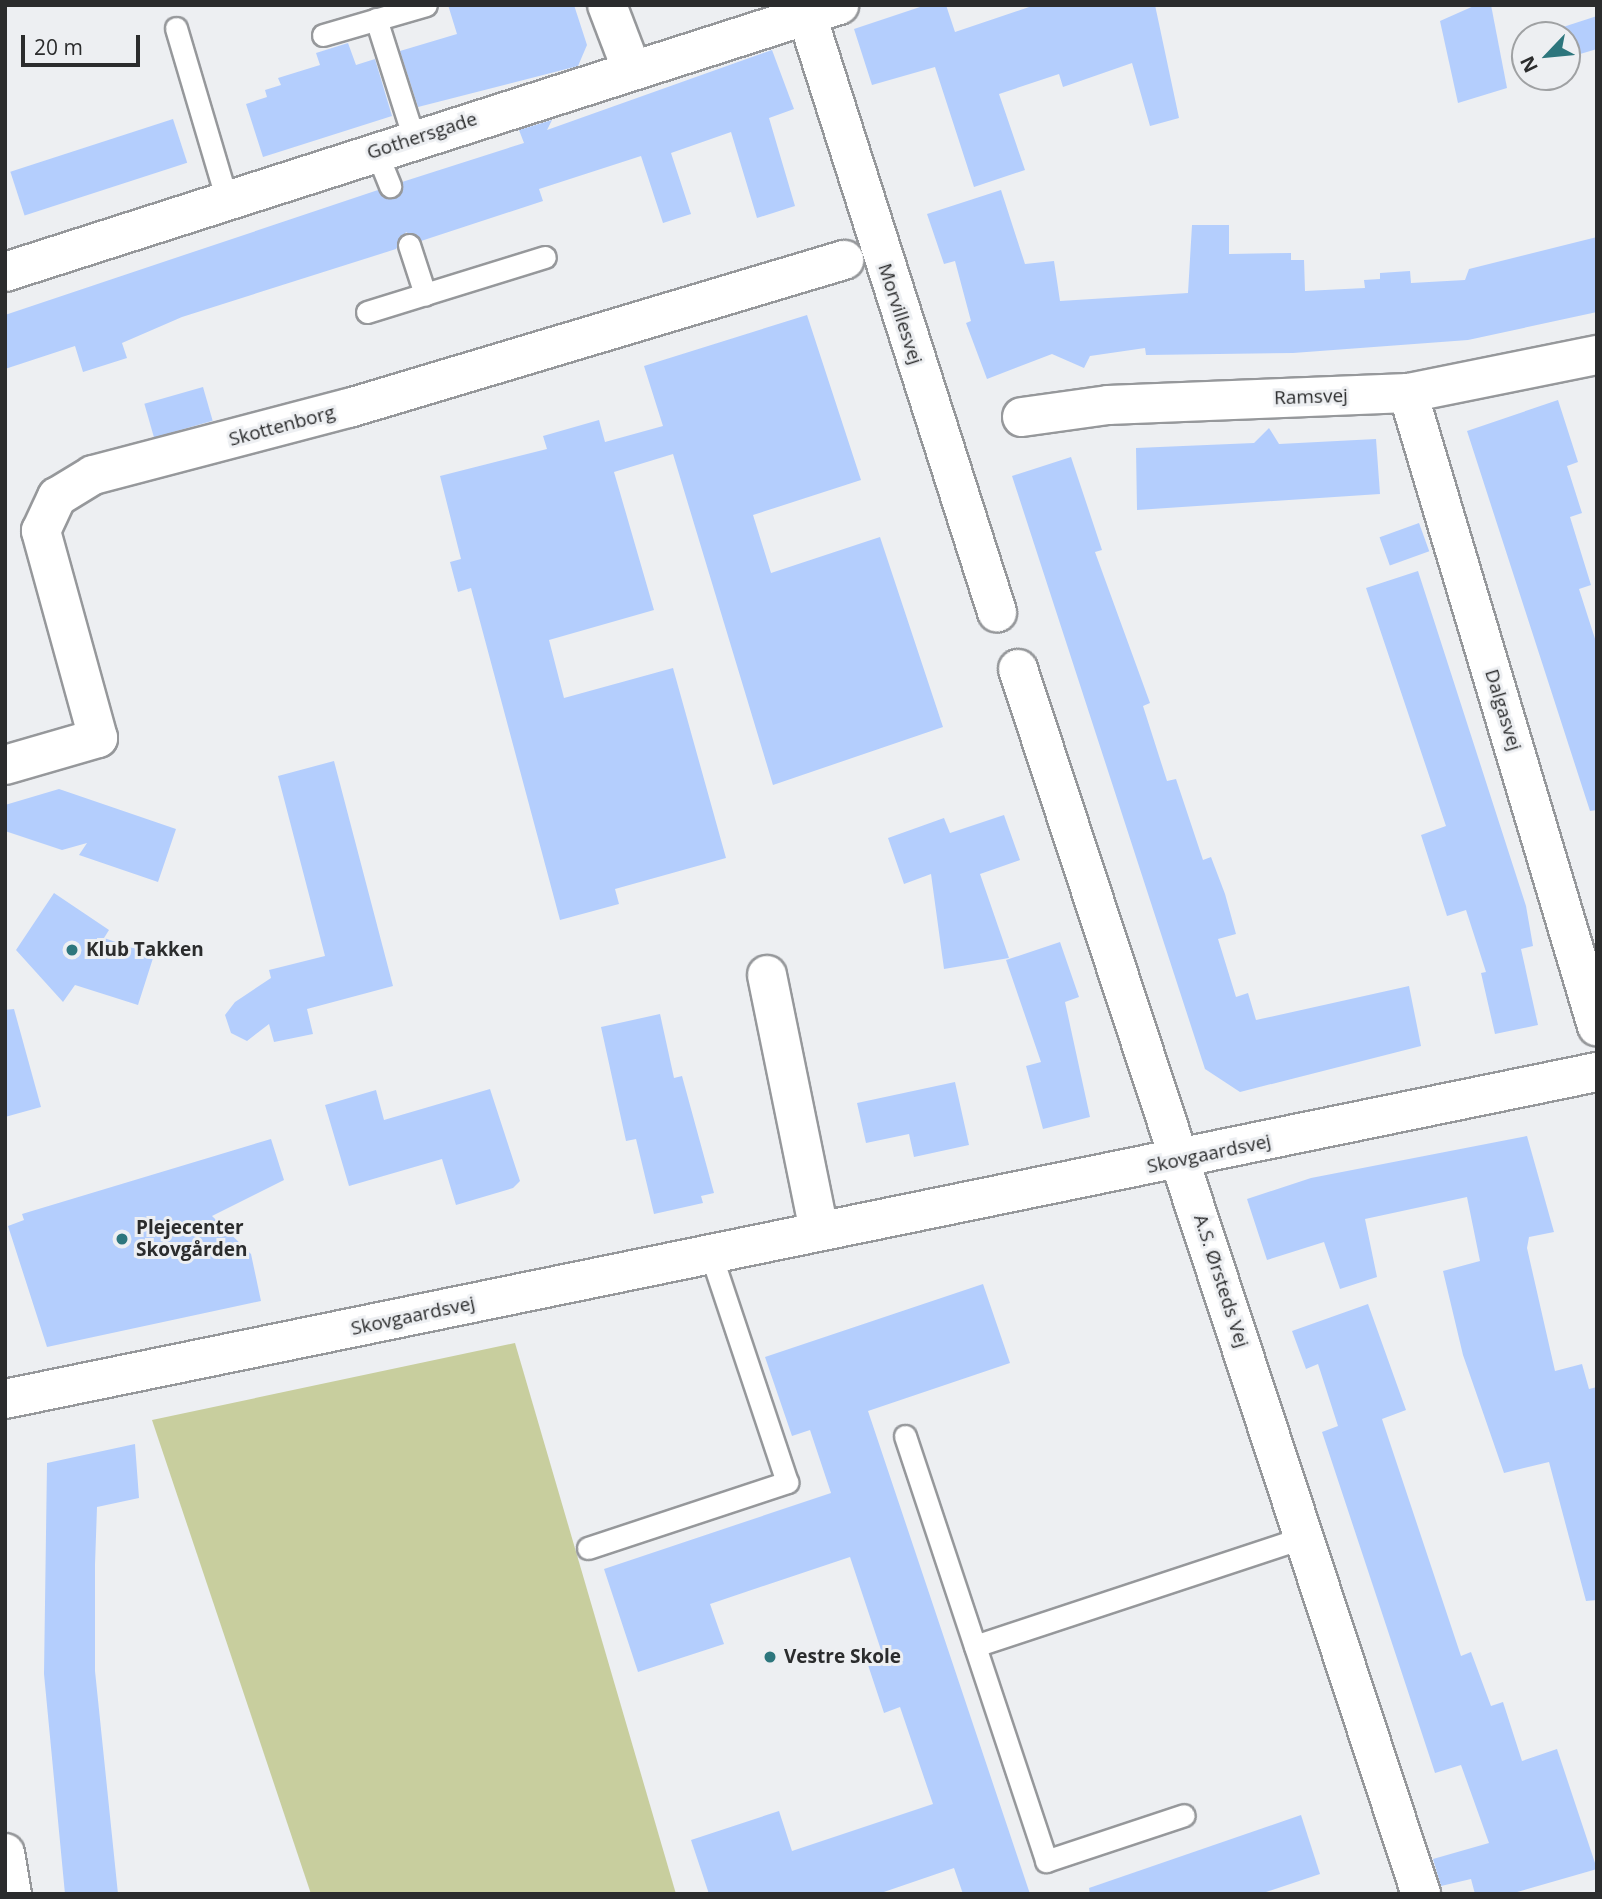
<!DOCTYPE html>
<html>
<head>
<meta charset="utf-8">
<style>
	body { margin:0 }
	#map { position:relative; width:1602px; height:1899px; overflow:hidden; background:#edeff2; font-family:"Open Sans",sans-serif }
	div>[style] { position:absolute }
	.green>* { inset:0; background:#c8ce9e }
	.building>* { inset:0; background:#b4cefd; transform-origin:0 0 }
	.roads { filter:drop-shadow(2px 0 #96989b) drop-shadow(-2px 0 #96989b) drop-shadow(0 2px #96989b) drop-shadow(0 -2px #96989b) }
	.service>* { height:21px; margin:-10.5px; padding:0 10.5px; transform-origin:10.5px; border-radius:10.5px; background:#fff }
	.minor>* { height:38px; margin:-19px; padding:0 19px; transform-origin:19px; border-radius:19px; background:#fff }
	.tertiary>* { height:38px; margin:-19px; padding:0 19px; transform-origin:19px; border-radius:19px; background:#fff }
	.dots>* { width:19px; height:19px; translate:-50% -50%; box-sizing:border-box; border:4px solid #edeff2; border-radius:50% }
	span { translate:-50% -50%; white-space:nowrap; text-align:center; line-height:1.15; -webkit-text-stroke:6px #edeff2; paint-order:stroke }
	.street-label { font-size:19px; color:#2b2c2d }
	.poi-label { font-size:19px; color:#2b2c2d; font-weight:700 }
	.left { translate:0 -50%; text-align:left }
	.frame { position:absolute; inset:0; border:7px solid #2b2c2d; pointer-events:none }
	.north { position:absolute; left:1511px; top:21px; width:70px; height:70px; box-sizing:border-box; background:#edeff2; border:2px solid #9fa1a3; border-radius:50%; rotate:244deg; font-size:19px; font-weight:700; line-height:28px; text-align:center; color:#2b2c2d }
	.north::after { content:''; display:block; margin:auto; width:24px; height:32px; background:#2d767d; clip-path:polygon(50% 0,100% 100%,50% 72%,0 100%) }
	.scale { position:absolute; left:21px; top:35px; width:119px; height:32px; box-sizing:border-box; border:4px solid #2b2c2d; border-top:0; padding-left:9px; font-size:21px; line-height:24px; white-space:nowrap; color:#2b2c2d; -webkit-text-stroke:5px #edeff2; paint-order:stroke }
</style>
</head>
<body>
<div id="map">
	<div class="green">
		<div style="clip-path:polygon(515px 1343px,676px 1894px,311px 1894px,152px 1420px)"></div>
	</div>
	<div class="building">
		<div style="clip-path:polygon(448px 5px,574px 5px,587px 45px,578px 66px,418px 107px,400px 51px,457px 34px)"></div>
		<div style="clip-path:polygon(926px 5px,946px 5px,955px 32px,1035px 5px,1155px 5px,1179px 118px,1150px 126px,1132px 63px,1063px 87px,1059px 74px,999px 94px,1025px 170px,974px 187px,935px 67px,872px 85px,854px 29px)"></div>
		<div style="clip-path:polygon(1476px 5px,1491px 5px,1507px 88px,1458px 103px,1440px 21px)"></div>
		<div style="clip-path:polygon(1597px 16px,1597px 49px,1570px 57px,1560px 28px)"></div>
		<div style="clip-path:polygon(348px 43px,356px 65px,375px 59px,392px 116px,263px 157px,246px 104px,267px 97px,265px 90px,281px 85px,278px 78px,320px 65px,316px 53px)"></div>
		<div style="clip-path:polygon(772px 50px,794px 109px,769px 118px,795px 206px,757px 218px,731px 132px,671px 153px,691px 214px,663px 223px,641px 156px,539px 189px,543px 201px,421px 241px,406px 232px,396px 249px,182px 317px,122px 343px,127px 358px,83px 372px,75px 346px,5px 369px,5px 315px,378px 190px,394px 198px,402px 182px,524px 143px,519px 130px,552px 120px,547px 130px)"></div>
		<div style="left:173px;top:119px;width:46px;height:171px;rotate:72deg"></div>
		<div style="clip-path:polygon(1001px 190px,1025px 264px,1054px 261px,1060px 301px,1188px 293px,1192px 225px,1229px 225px,1229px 254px,1291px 253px,1291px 260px,1304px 260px,1305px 291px,1365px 288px,1364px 280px,1380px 279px,1380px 273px,1410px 271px,1411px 283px,1465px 280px,1469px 269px,1597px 237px,1597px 312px,1468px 340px,1293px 353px,1146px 355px,1145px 348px,1090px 356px,1084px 368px,1052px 354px,987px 379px,966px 323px,971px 321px,955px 261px,944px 264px,927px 214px)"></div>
		<div style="clip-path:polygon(807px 315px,861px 480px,753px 515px,771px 573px,880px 537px,943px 727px,773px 785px,673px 454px,614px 472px,654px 610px,549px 640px,564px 698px,673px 668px,726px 858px,615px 889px,619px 904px,560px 920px,471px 588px,458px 592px,450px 562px,461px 559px,440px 476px,547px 449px,543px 436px,599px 420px,605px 442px,663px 426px,644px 366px)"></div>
		<div style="left:203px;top:387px;width:35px;height:61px;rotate:74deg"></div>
		<div style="clip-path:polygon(1558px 400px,1578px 462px,1567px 466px,1582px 513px,1570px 517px,1591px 585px,1579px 589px,1597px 645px,1597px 810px,1590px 811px,1467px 431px)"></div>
		<div style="clip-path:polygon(1269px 428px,1279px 444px,1376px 439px,1380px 494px,1137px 510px,1136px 448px,1254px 443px)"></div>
		<div style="clip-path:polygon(1071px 457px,1102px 550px,1095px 552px,1150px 703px,1143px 706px,1167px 781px,1176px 779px,1203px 860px,1211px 857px,1225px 894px,1236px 934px,1218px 939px,1236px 997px,1248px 993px,1256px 1020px,1409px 986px,1421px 1046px,1240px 1092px,1205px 1069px,1012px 476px)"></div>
		<div style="left:1419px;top:523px;width:30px;height:42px;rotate:70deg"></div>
		<div style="clip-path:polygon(1418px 571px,1526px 906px,1533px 946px,1521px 949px,1538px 1025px,1495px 1034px,1481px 973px,1486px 972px,1466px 910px,1447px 916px,1421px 835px,1446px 826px,1366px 588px)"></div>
		<div style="clip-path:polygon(334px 761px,393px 986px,307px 1009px,313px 1034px,274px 1042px,269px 1024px,247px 1041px,231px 1033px,225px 1015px,235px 1002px,271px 978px,269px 970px,325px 956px,278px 776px)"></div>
		<div style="clip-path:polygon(59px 789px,176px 829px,158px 882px,79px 855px,87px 843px,62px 850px,5px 831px,5px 805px)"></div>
		<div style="clip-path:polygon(1004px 815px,1020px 860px,980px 874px,1009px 958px,944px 969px,931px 874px,904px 884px,888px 838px,944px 818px,950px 833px)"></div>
		<div style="clip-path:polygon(54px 893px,109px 930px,104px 938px,154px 955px,138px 1005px,75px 985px,63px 1002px,16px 950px)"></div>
		<div style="clip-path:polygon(1060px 942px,1079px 997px,1065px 1002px,1090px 1117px,1043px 1129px,1026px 1066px,1041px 1062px,1006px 960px)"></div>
		<div style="clip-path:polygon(14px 1009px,41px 1107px,5px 1117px,5px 1010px)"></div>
		<div style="clip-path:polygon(660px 1014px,674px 1078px,682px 1076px,714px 1193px,701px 1196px,703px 1203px,654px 1214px,636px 1139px,626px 1141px,601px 1027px)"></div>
		<div style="clip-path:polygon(955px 1082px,969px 1145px,914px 1157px,909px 1134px,866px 1143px,857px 1103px)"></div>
		<div style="clip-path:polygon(490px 1089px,520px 1181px,513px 1188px,456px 1205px,442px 1159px,349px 1186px,325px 1105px,376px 1090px,384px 1120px)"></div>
		<div style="clip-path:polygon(1527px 1136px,1554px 1232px,1529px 1237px,1527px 1248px,1555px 1371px,1582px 1364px,1589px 1389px,1597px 1387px,1597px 1600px,1586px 1601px,1549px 1462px,1504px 1473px,1463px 1355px,1443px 1271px,1480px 1261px,1467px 1197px,1365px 1219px,1377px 1277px,1340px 1289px,1324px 1242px,1267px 1260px,1247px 1199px,1311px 1178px)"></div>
		<div style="clip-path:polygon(271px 1139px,284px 1180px,212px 1216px,251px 1254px,261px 1301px,47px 1347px,8px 1226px,24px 1220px,22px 1214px)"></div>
		<div style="clip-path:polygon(983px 1284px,1010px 1363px,868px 1411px,1030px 1894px,963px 1894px,954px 1868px,878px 1894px,709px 1894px,691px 1840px,779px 1811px,792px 1851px,933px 1804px,900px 1707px,884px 1713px,866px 1659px,882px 1653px,850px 1557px,710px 1604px,724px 1644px,638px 1672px,604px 1569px,831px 1493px,810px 1430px,792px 1436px,765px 1357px)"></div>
		<div style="clip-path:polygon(1368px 1304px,1406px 1410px,1382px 1419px,1461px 1656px,1471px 1652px,1491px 1706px,1503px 1702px,1522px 1761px,1557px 1749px,1597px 1869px,1510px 1894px,1475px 1894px,1471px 1879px,1441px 1886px,1433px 1859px,1489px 1843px,1461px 1765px,1435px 1773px,1322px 1432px,1338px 1426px,1318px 1364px,1306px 1369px,1292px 1331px)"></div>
		<div style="clip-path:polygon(135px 1444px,139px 1498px,97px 1507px,95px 1565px,95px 1671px,118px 1894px,65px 1894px,44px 1674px,47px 1463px)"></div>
		<div style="clip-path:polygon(1301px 1815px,1320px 1874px,1260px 1894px,1090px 1894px,1089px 1888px)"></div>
	</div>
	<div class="roads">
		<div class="service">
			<div style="left:376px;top:19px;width:126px;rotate:72.4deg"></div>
			<div style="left:176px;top:28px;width:179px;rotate:73.5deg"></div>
			<div style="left:323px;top:35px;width:107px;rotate:-16.2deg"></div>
			<div style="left:376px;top:151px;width:38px;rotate:68deg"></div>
			<div style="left:409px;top:245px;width:52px;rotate:71.9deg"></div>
			<div style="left:367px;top:312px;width:186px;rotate:-17.2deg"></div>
			<div style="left:905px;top:1436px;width:448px;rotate:71.6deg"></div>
			<div style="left:1046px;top:1861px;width:145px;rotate:-18.4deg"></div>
			<div style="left:588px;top:1548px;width:210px;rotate:-18.3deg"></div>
			<div style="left:787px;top:1482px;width:239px;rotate:-108.5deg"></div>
			<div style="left:975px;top:1646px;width:348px;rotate:-18.3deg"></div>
		</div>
		<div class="minor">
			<div style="left:607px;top:5px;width:67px;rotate:69.1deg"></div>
			<div style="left:807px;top:16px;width:626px;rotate:72.32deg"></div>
			<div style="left:5px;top:272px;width:876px;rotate:-17.75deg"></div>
			<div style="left:1408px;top:393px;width:661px;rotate:73.38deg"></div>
			<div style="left:1022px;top:417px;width:87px;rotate:-7.9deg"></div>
			<div style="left:1108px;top:405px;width:300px;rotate:-2.3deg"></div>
			<div style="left:1408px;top:393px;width:193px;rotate:-11.4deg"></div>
			<div style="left:1018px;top:669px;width:1290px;rotate:71.79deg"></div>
			<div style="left:5px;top:765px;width:97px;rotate:-16.2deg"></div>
			<div style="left:98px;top:738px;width:215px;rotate:-105.4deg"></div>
			<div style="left:41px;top:531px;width:38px;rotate:-65deg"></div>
			<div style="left:57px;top:497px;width:42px;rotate:-31.4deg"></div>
			<div style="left:93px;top:475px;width:265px;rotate:-14.7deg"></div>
			<div style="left:349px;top:408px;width:517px;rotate:-16.65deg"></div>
			<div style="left:767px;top:975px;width:260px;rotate:78.5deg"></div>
			<div style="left:5px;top:1399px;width:1625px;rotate:-11.61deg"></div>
		</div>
		<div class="tertiary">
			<div style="left:5px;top:1853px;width:42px;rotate:80.3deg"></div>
		</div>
	</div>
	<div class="dots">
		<div style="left:72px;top:950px;background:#2d767d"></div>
		<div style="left:122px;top:1239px;background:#2d767d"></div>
		<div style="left:770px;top:1657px;background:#2d767d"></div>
	</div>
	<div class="street-label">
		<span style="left:422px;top:136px;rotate:-18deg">Gothersgade</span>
		<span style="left:900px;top:314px;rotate:72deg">Morvillesvej</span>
		<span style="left:1311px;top:397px;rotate:-2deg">Ramsvej</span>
		<span style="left:282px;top:426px;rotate:-15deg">Skottenborg</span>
		<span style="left:1503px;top:710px;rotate:73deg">Dalgasvej</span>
		<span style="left:1209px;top:1154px;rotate:-12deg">Skovgaardsvej</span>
		<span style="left:1221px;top:1281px;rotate:72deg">A.S. Ørsteds Vej</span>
		<span style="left:413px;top:1316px;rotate:-12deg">Skovgaardsvej</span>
	</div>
	<div class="poi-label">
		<span class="left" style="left:86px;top:950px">Klub Takken</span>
		<span class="left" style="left:136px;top:1239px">Plejecenter<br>Skovgården</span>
		<span class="left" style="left:784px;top:1657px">Vestre Skole</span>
	</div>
	<div class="frame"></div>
	<div class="north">N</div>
	<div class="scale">20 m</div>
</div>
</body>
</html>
